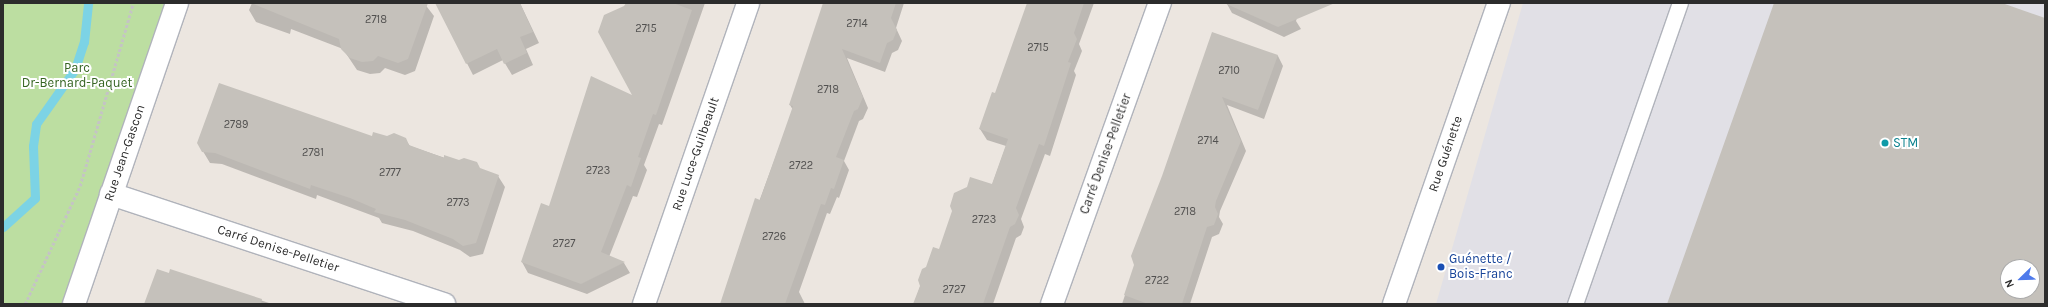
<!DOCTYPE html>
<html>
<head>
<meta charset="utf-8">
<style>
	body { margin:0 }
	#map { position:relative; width:2048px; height:307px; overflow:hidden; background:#ece6e0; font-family:Karla,sans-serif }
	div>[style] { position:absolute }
	.industrial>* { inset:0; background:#e1e0e6 }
	.green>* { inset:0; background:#bcdea1 }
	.shadow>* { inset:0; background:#0003 }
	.stream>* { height:9px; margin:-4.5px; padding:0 4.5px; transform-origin:4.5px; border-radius:4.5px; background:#7cd3e5 }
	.building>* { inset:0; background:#c5c1bb }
	.path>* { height:2.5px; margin-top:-1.25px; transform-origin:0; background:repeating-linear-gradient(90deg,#c4c4c4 0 3px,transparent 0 5px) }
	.roads { filter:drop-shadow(1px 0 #b0b3bb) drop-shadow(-1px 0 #b0b3bb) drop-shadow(0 1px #b0b3bb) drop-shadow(0 -1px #b0b3bb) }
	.service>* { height:15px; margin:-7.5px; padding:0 7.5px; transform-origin:7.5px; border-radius:7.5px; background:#fff }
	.minor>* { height:22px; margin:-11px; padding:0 11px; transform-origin:11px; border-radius:11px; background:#fff }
	.dots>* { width:11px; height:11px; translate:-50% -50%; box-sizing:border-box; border:2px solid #fff; border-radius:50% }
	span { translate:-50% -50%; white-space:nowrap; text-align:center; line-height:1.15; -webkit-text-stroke:4px #fff; paint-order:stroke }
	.number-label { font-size:11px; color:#525150 }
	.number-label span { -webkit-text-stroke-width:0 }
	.park-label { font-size:13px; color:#356421 }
	.culture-label { font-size:13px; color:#0d838f }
	.left { translate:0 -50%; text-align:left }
	.street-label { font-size:13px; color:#2c2c2c }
	.transit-label { font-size:13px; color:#164399 }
	.frame { position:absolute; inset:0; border:4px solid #2c2c2c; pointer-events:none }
	.north { position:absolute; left:2000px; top:259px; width:40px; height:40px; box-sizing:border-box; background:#fff; border:1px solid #ababab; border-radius:50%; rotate:247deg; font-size:11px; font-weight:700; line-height:16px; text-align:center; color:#2c2c2c }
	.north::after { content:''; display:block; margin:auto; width:14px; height:18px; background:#4e7aeb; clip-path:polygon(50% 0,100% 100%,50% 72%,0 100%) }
</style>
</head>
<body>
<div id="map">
	<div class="industrial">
		<div style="clip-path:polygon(evenodd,1523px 3px,2045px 3px,2045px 304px,1436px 304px,1523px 3px,2008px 267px,2032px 267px,2032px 291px,2008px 291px,2008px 267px)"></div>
	</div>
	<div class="green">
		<div style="clip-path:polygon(3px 3px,180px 3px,77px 304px,3px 304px)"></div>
	</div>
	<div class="shadow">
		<div style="clip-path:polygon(252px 3px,424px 3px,434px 16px,415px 71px,405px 75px,385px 68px,380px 73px,370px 74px,357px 70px,343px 49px,291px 29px,290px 34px,256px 22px,249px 10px)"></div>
		<div style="clip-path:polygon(436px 3px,520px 3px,539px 43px,526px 49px,533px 65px,512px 75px,503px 60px,473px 75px)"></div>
		<div style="clip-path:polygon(627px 3px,705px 3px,662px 125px,659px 124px,644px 165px,647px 170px,637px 197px,633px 196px,609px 257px,624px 263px,630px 273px,587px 294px,528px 273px,522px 262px,550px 207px,634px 97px)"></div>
		<div style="clip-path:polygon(824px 3px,904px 3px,896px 28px,902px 41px,898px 50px,892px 53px,885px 72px,847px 58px,868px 108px,863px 119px,859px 121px,844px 161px,849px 170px,839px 198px,837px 197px,830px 214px,827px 213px,799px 292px,805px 304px,721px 304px,793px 110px,790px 105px)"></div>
		<div style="clip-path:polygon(1028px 3px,1094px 3px,1079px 44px,1082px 51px,1074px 71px,1076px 75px,1050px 156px,1045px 154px,1021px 219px,1024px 227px,1021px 235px,1016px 238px,993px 304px,914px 304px,927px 267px,992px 185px,1006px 146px,987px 140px,980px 129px,996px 95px)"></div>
		<div style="clip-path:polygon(1302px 3px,1296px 21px,1301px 29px,1284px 37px,1232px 13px,1227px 4px)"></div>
		<div style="clip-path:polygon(1213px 33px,1278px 56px,1283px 66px,1264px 119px,1227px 105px,1246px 151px,1220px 211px,1219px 217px,1223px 224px,1219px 234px,1212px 237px,1190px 304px,1122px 304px)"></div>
		<div style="clip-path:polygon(372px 137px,405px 139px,410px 146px,498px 176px,505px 187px,483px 254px,470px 257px,460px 250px,413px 231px,382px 223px,379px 218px,317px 195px,316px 199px,222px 164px,210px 163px,198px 143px)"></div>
		<div style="clip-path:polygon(171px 271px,272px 304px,146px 304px)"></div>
	</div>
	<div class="stream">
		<div style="left:3px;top:227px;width:43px;rotate:-42.2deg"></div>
		<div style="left:35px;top:198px;width:52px;rotate:-92.2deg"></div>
		<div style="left:33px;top:146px;width:22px;rotate:-82deg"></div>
		<div style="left:36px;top:124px;width:67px;rotate:-54.7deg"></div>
		<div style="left:75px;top:69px;width:28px;rotate:-72deg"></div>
		<div style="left:84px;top:42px;width:39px;rotate:-84deg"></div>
	</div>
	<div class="building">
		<div style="clip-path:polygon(251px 3px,428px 3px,408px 59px,398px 63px,378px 56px,373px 61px,362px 62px,350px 58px,341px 49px,339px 39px)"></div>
		<div style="clip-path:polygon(435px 3px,520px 3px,533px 32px,520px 37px,527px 53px,504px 64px,497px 49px,466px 64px)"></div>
		<div style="clip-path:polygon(626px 3px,673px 3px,692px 10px,656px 115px,653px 114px,638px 157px,641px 158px,631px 187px,627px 185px,601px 252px,625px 262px,581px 284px,521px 262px,541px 203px,549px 206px,591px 76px,632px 95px,598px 32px,604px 15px,624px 6px)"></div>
		<div style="clip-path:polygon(823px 3px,896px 3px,891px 18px,897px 30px,893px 40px,887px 43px,880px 63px,842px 49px,863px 97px,858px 109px,854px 111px,836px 157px,844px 160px,834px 189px,831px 188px,825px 205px,821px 204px,785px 304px,720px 304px,755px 198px,760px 200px,793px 106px,789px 105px)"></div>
		<div style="clip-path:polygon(1027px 3px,1084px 3px,1074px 33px,1077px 39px,1068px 62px,1071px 63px,1044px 146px,1039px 144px,1016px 208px,1019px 215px,1015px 224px,1010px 227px,983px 304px,913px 304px,920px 286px,918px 280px,922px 269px,926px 267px,933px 247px,939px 249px,952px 211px,950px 206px,954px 193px,967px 187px,970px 177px,992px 184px,1008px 139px,979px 129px,992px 92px,995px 93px)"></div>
		<div style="clip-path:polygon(1224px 3px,1335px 3px,1278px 27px)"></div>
		<div style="clip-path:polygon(evenodd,1774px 3px,2002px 3px,2045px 18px,2045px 304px,1667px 304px,1774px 3px,2008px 267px,2032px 267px,2032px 291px,2008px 291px,2008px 267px)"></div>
		<div style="clip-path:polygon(1212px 32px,1278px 55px,1258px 110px,1222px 97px,1241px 141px,1216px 201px,1215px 207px,1218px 214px,1214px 225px,1207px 227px,1182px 304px,1148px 304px,1124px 295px,1134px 265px,1131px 256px,1162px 176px)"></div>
		<div style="clip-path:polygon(219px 83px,372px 136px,373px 132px,387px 136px,394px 133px,406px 138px,409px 145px,444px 158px,444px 155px,459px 160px,464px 158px,477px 162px,480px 168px,499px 175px,476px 243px,463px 246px,453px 239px,405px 220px,374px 212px,376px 209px,350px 198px,311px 185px,310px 189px,215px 153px,202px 152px,197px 143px)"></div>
		<div style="clip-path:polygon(157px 269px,169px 273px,170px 269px,262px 299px,261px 304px,144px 304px)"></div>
	</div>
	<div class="path">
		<div style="left:25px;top:304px;width:130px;rotate:-65deg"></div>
		<div style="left:80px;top:186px;width:191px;rotate:-73.8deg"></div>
	</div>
	<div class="roads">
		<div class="service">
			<div style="left:1575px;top:304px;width:319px;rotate:-70.8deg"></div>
		</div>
		<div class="minor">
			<div style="left:111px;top:194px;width:351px;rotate:18.3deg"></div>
			<div style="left:74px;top:304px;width:318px;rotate:-71.1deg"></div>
			<div style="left:644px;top:304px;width:318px;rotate:-70.9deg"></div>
			<div style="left:1052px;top:304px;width:320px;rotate:-70.3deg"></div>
			<div style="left:1394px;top:304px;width:319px;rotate:-70.8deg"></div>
		</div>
	</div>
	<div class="dots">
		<div style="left:1885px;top:143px;background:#0f9aa8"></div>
		<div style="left:1441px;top:267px;background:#1a4fb4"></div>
	</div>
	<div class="number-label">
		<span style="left:376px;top:20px">2718</span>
		<span style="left:857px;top:24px">2714</span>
		<span style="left:646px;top:29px">2715</span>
		<span style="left:1038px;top:48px">2715</span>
		<span style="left:1229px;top:71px">2710</span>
		<span style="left:828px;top:90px">2718</span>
		<span style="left:236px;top:125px">2789</span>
		<span style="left:1208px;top:141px">2714</span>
		<span style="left:313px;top:153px">2781</span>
		<span style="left:801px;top:166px">2722</span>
		<span style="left:598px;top:171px">2723</span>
		<span style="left:390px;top:173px">2777</span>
		<span style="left:458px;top:203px">2773</span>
		<span style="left:1185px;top:212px">2718</span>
		<span style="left:984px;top:220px">2723</span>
		<span style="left:774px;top:237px">2726</span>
		<span style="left:564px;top:244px">2727</span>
		<span style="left:1157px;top:281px">2722</span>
		<span style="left:954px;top:290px">2727</span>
	</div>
	<div class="park-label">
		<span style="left:77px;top:76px">Parc<br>Dr-Bernard-Paquet</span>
	</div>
	<div class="culture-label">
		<span class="left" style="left:1893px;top:143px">STM</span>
	</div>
	<div class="street-label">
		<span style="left:125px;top:153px;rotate:-71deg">Rue Jean-Gascon</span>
		<span style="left:696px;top:154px;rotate:-71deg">Rue Luce-Guilbeault</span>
		<span style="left:1106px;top:154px;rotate:-70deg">Carré Denise-Pelletier</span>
		<span style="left:1446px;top:154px;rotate:-71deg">Rue Guénette</span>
		<span style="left:278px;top:249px;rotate:18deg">Carré Denise-Pelletier</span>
	</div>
	<div class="transit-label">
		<span class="left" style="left:1449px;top:267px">Guénette /<br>Bois-Franc</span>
	</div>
	<div class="frame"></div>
	<div class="north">N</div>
</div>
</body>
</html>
